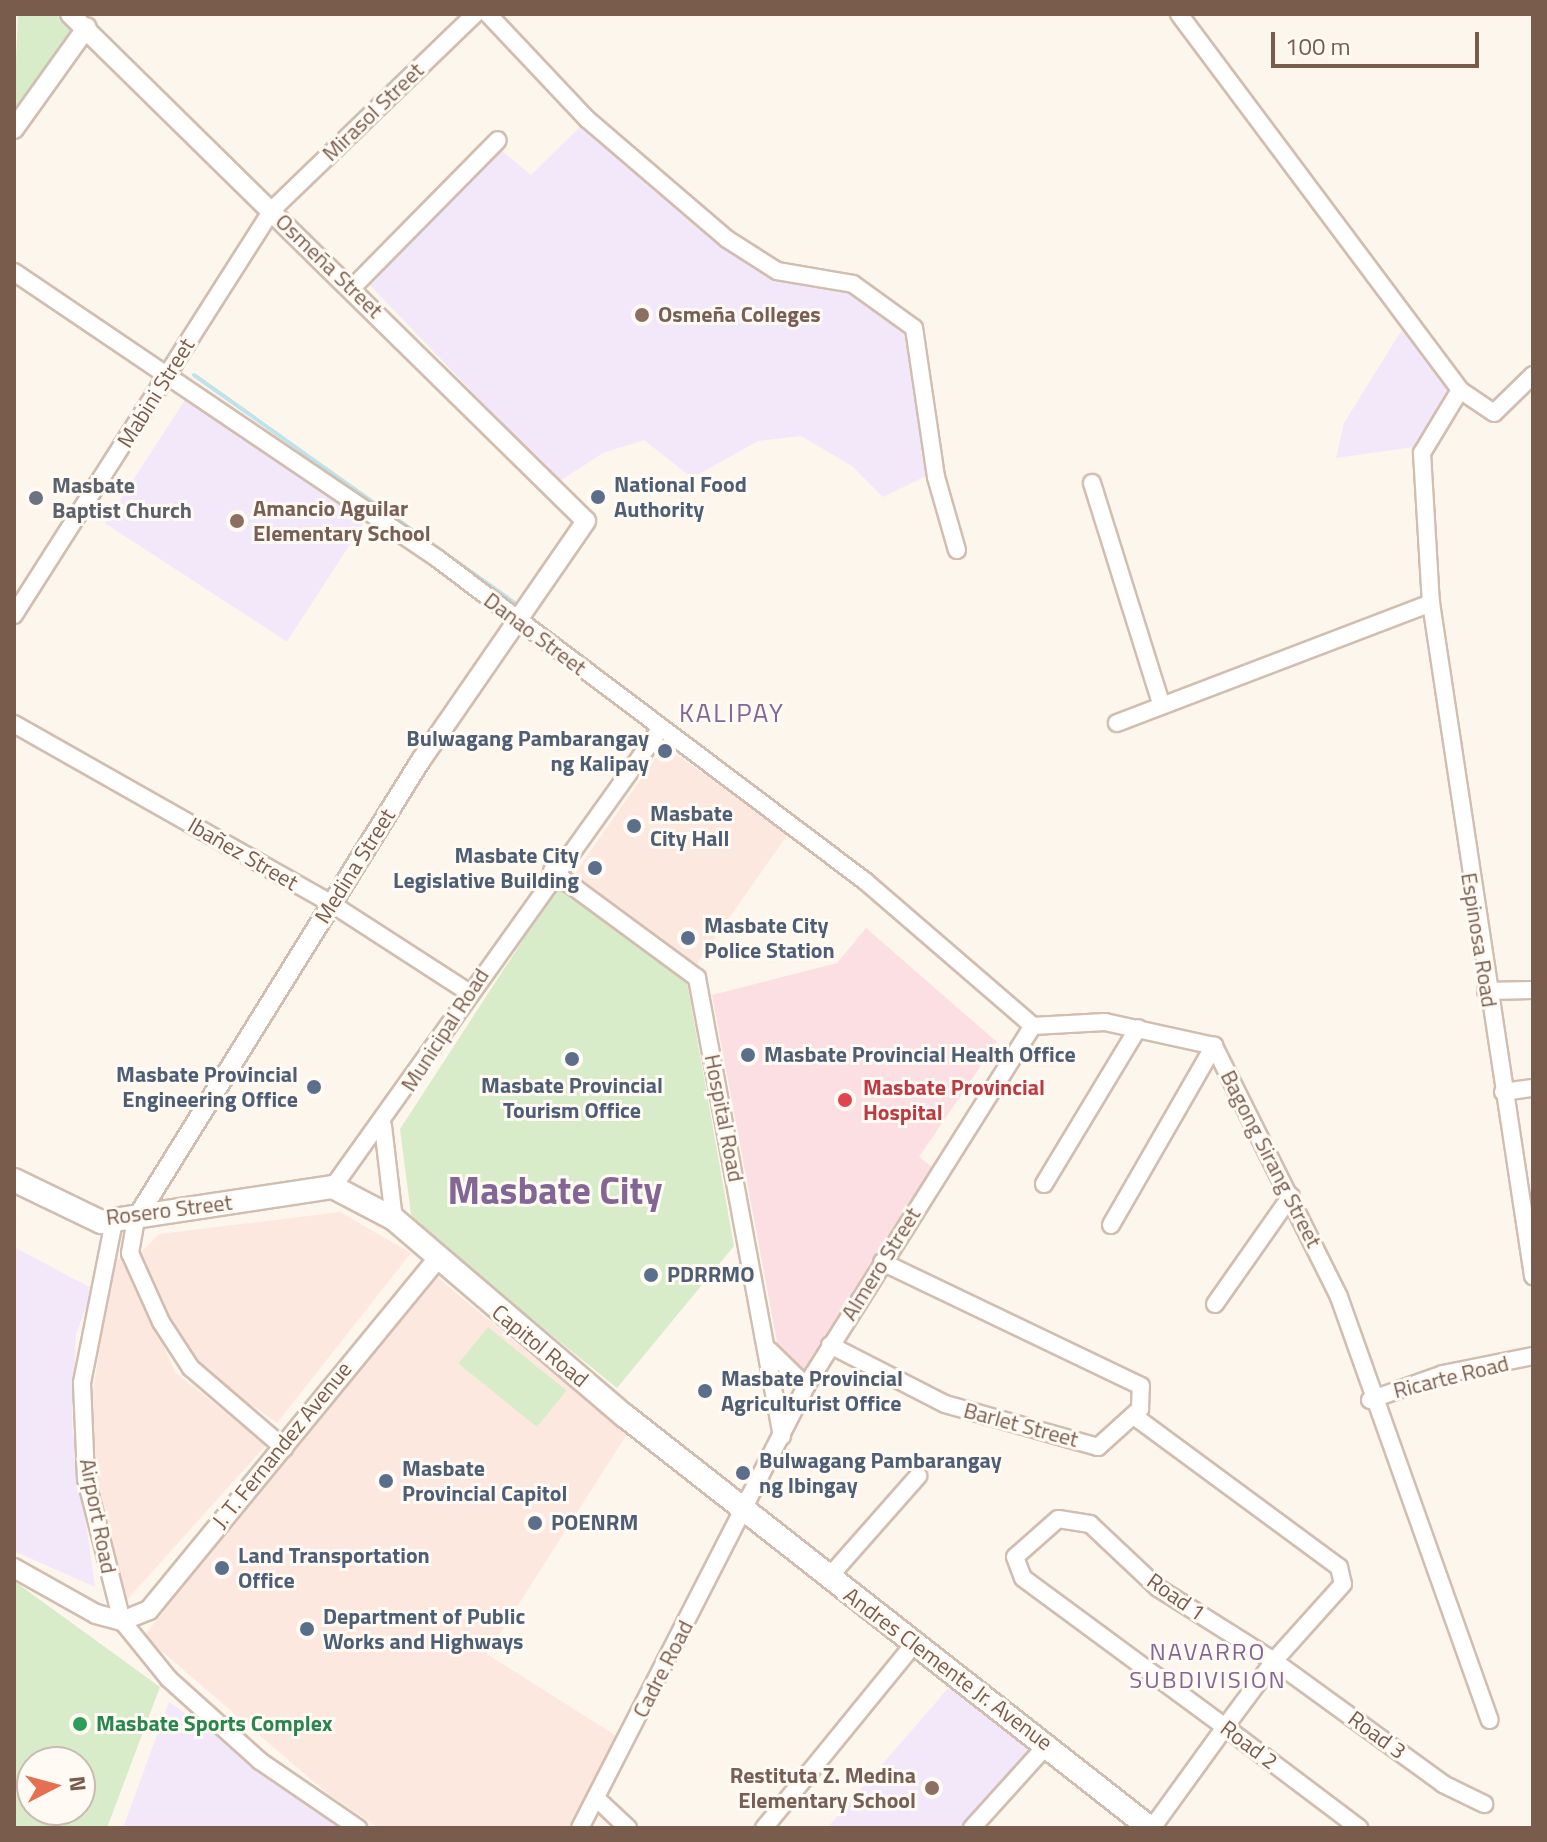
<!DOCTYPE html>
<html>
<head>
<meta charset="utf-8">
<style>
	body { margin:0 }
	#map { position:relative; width:1547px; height:1842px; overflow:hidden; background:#fdf6ec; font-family:"Titillium Web",sans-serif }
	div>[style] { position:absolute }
	.commercial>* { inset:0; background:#fde8e0; transform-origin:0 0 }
	.education>* { inset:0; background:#f3e8fa; transform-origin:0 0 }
	.medical>* { inset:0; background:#fbdfe3 }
	.green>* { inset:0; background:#d8ecc9; transform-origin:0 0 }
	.stream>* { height:4px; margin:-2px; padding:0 2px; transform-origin:2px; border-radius:2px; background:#bfe3e8 }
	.roads { filter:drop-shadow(2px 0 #d1beb0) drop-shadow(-2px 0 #d1beb0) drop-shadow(0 2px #d1beb0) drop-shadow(0 -2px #d1beb0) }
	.minor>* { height:16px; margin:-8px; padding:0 8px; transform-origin:8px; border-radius:8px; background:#fff }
	.tertiary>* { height:18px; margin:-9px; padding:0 9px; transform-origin:9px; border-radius:9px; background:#fff }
	.secondary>* { height:22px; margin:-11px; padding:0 11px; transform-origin:11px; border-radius:11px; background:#fff }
	.dots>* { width:22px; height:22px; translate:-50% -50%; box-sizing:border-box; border:4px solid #fffaf3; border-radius:50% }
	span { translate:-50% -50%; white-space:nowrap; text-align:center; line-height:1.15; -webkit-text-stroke:6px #fffaf3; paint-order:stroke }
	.street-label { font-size:22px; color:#7a5c4d }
	.education-label { font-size:22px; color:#785e54; font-weight:700 }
	.left { translate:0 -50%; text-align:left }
	.right { translate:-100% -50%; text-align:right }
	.service-label { font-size:22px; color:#4e5e75; font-weight:700 }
	.worship-label { font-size:22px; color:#5b616d; font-weight:700 }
	.health-label { font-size:22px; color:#be3a42; font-weight:700 }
	.leisure-label { font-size:22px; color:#27864d; font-weight:700 }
	.neighbourhood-label { font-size:24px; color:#846695; letter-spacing:2px }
	.quarter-label { font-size:26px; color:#846695; letter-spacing:2px }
	.town-label { font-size:38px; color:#846695; font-weight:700 }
	.frame { position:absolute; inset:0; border:16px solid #7a5c4d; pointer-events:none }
	.north { position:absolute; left:16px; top:1746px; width:80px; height:80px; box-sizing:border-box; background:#fffaf3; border:2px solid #cabbb1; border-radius:50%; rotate:84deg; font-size:22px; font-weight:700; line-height:32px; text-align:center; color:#7a5c4d }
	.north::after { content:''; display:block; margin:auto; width:28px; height:36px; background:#e76f51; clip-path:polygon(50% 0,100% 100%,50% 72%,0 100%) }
	.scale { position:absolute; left:1271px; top:32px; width:208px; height:36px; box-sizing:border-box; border:4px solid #7a5c4d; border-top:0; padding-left:10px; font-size:24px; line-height:28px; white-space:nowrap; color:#7a5c4d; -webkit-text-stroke:6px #fffaf3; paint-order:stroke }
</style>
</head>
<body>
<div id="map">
	<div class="commercial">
		<div style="left:664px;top:746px;width:152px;height:160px;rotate:35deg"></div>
		<div style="clip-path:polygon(340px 1212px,411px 1253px,277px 1423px,219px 1382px,170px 1328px,139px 1254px,159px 1234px)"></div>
		<div style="clip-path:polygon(113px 1258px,127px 1260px,175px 1372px,266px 1445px,125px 1602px,94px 1485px,93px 1392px)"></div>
		<div style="clip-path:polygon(432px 1273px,627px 1434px,487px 1654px,618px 1737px,568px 1828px,379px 1828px,328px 1794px,144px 1636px)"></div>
	</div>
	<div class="education">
		<div style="clip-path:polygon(583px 124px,757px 267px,836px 285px,901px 325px,911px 346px,926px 476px,883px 497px,852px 466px,801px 436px,758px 441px,692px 478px,644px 440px,603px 453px,558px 482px,364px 279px,500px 149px,531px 175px)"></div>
		<div style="clip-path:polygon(1403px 328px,1452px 393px,1421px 446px,1336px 458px,1344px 423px)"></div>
		<div style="left:185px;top:400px;width:217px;height:147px;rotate:33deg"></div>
		<div style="clip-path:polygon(14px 1247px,93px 1289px,76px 1334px,72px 1423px,95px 1587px,14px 1551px)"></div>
		<div style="clip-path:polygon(951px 1685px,1039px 1748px,966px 1828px,827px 1828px)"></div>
		<div style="clip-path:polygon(169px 1702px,347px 1828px,123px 1828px)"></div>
	</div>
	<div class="medical">
		<div style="clip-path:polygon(866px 928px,997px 1042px,919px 1157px,935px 1169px,804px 1378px,780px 1358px,712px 995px,837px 963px)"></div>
	</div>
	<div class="green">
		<div style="clip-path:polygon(18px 14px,55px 14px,77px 32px,14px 110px)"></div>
		<div style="clip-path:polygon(558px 886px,687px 982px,734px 1246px,617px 1388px,412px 1222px,400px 1129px)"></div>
		<div style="left:488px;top:1327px;width:101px;height:47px;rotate:39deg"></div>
		<div style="clip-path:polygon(evenodd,14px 1581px,160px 1687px,107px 1828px,14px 1828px,14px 1581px,32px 1762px,80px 1762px,80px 1810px,32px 1810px,32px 1762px)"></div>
	</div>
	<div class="stream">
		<div style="left:194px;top:375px;width:400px;rotate:35.4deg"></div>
	</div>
	<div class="roads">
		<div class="minor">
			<div style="left:488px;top:14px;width:144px;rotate:46.7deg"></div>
			<div style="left:587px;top:119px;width:184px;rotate:40.6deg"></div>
			<div style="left:727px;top:239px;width:59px;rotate:32.6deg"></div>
			<div style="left:777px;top:271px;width:77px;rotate:9.7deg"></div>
			<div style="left:853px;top:284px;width:75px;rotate:35.8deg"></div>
			<div style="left:914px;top:328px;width:151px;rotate:81.6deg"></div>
			<div style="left:936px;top:477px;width:76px;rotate:74deg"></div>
			<div style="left:1179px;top:14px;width:469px;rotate:53.2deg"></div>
			<div style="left:14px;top:272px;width:512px;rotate:34.09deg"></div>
			<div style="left:438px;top:559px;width:535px;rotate:37.02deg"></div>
			<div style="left:865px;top:881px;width:222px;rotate:40.8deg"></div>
			<div style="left:353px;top:287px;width:206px;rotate:-45.4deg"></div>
			<div style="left:1533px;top:375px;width:54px;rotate:135.7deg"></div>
			<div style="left:1494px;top:413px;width:41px;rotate:-145.9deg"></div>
			<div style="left:1460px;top:390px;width:74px;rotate:121.1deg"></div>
			<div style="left:1422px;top:453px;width:150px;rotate:86.6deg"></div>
			<div style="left:1431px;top:603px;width:681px;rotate:81.38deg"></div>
			<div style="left:1092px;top:483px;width:231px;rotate:72.6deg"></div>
			<div style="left:14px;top:615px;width:479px;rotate:-57.5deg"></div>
			<div style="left:271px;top:211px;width:284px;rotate:-44deg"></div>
			<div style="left:1117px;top:723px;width:336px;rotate:-20.9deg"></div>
			<div style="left:14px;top:724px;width:365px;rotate:29.5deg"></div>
			<div style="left:332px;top:904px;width:162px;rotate:32.9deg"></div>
			<div style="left:552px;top:871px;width:180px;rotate:36.4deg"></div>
			<div style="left:697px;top:978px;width:466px;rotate:79.5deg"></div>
			<div style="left:1486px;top:991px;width:47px;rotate:-1.2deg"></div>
			<div style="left:1033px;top:1026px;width:72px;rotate:-3.2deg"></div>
			<div style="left:1105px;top:1022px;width:112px;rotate:12.4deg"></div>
			<div style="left:1214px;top:1046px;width:280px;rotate:63.5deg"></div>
			<div style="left:1339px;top:1297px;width:449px;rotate:70.4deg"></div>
			<div style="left:1503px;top:1092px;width:30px;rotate:-8deg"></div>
			<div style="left:383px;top:1126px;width:94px;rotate:83.3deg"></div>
			<div style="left:1044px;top:1184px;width:182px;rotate:-58.9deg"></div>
			<div style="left:333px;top:1187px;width:564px;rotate:-54.45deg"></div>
			<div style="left:136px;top:1219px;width:35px;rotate:100deg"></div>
			<div style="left:130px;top:1253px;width:76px;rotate:65.8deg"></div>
			<div style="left:161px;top:1322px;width:55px;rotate:56.9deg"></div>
			<div style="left:191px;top:1368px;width:123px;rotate:40.7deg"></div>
			<div style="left:114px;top:1221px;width:165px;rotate:101.2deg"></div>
			<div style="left:82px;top:1383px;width:96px;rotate:87.6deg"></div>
			<div style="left:86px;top:1479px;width:146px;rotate:75.8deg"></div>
			<div style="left:122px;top:1621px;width:75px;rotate:51deg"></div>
			<div style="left:169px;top:1679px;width:122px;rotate:42deg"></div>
			<div style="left:260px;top:1761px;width:119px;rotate:34.4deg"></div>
			<div style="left:1111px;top:1225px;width:207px;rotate:-60.1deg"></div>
			<div style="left:1215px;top:1304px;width:132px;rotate:-54.9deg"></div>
			<div style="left:830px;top:1345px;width:129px;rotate:27.2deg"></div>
			<div style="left:945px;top:1404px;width:159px;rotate:15.7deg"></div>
			<div style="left:1098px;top:1447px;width:57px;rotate:-42.1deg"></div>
			<div style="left:1140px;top:1409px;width:23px;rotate:-88deg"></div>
			<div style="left:1141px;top:1386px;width:287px;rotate:-154.4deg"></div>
			<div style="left:769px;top:1350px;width:52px;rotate:44.2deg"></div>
			<div style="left:1370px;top:1400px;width:77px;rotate:-19.6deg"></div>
			<div style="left:1443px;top:1374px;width:92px;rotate:-11.3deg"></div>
			<div style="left:1134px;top:1416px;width:255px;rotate:36.4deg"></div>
			<div style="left:1339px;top:1567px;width:17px;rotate:77deg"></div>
			<div style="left:1343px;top:1584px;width:103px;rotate:131.9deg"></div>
			<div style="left:1274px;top:1661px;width:209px;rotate:36deg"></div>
			<div style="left:1443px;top:1784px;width:46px;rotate:26deg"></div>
			<div style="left:829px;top:1577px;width:135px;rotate:-48.6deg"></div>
			<div style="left:596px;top:1798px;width:44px;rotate:43.2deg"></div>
			<div style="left:580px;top:1828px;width:496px;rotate:-62.9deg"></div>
			<div style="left:806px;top:1386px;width:426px;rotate:-57.8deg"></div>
			<div style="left:764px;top:1828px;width:236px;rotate:-50.8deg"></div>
			<div style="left:972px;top:1828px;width:113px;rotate:-47.9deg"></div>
			<div style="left:1152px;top:1828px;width:125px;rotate:-54.1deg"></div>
			<div style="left:1225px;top:1727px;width:82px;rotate:-53.4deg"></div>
			<div style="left:1274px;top:1661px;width:137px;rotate:-147.8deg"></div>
			<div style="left:1158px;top:1588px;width:93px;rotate:-136.7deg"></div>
			<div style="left:1090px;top:1524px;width:32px;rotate:-171deg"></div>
			<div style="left:1058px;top:1519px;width:57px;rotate:138.5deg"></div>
			<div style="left:1015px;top:1557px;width:22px;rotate:69deg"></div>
			<div style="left:1023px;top:1578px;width:251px;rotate:36.4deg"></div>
			<div style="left:1225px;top:1727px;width:168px;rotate:37deg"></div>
		</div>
		<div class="tertiary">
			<div style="left:70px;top:14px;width:723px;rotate:44.5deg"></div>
			<div style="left:586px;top:521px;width:290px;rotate:124.6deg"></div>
			<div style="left:421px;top:760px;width:540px;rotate:121.84deg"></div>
			<div style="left:14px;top:129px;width:125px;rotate:-54.4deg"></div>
			<div style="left:14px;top:1568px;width:94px;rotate:29.3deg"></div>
			<div style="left:96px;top:1614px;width:27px;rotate:15deg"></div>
			<div style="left:122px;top:1621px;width:29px;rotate:-22deg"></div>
			<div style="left:149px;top:1610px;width:452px;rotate:-50.6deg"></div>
		</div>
		<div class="secondary">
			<div style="left:14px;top:1180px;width:97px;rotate:25.8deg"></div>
			<div style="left:101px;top:1222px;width:235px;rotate:-8.6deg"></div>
			<div style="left:333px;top:1187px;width:69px;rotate:27.7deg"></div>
			<div style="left:394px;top:1219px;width:304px;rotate:40.5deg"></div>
			<div style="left:625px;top:1416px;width:667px;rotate:38.12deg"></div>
		</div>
	</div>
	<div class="dots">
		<div style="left:642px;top:315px;background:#8d6e63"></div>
		<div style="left:598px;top:497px;background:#5c6f8a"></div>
		<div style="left:36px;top:498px;background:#6b7280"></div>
		<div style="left:237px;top:521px;background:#8d6e63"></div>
		<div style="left:665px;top:751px;background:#5c6f8a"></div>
		<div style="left:634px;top:826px;background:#5c6f8a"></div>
		<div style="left:595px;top:868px;background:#5c6f8a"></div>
		<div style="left:688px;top:938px;background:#5c6f8a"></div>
		<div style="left:748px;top:1055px;background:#5c6f8a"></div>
		<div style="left:572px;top:1059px;background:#5c6f8a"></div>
		<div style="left:314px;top:1087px;background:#5c6f8a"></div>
		<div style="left:845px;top:1100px;background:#e0444e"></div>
		<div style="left:651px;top:1275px;background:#5c6f8a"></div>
		<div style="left:705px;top:1391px;background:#5c6f8a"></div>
		<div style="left:743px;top:1473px;background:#5c6f8a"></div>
		<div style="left:386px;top:1481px;background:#5c6f8a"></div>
		<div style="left:535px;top:1523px;background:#5c6f8a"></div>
		<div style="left:222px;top:1568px;background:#5c6f8a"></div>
		<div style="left:307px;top:1629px;background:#5c6f8a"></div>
		<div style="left:80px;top:1724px;background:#2e9e5b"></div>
		<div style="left:932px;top:1788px;background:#8d6e63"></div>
	</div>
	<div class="street-label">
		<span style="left:373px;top:112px;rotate:-44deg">Mirasol Street</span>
		<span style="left:329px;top:266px;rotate:44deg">Osmeña Street</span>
		<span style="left:156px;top:393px;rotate:-58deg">Mabini Street</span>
		<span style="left:535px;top:634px;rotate:37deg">Danao Street</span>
		<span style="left:243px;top:854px;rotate:30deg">Ibañez Street</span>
		<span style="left:355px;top:866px;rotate:-58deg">Medina Street</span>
		<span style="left:1479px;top:940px;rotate:81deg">Espinosa Road</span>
		<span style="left:445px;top:1030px;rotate:-57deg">Municipal Road</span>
		<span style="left:724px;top:1118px;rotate:79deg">Hospital Road</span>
		<span style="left:1271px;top:1159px;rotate:63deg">Bagong Sirang Street</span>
		<span style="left:169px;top:1210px;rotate:-7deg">Rosero Street</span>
		<span style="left:881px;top:1264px;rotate:-58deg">Almero Street</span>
		<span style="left:540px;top:1346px;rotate:39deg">Capitol Road</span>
		<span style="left:1451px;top:1377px;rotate:-14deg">Ricarte Road</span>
		<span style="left:1021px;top:1425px;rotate:15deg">Barlet Street</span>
		<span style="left:282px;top:1445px;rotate:-51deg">J. T. Fernandez Avenue</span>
		<span style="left:98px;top:1516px;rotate:79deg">Airport Road</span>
		<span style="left:1176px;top:1597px;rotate:35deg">Road 1</span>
		<span style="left:663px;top:1669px;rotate:-63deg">Cadre Road</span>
		<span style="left:948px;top:1669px;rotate:37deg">Andres Clemente Jr. Avenue</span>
		<span style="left:1377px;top:1735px;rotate:36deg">Road 3</span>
		<span style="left:1249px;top:1745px;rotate:37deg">Road 2</span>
	</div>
	<div class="education-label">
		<span class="left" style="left:658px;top:315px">Osmeña Colleges</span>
		<span class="left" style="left:253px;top:521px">Amancio Aguilar<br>Elementary School</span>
		<span class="right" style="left:916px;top:1788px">Restituta Z. Medina<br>Elementary School</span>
	</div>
	<div class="service-label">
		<span class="left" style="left:614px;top:497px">National Food<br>Authority</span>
		<span class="right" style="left:649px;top:751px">Bulwagang Pambarangay<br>ng Kalipay</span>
		<span class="left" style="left:650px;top:826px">Masbate<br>City Hall</span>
		<span class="right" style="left:579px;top:868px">Masbate City<br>Legislative Building</span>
		<span class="left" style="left:704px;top:938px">Masbate City<br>Police Station</span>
		<span class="left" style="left:764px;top:1055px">Masbate Provincial Health Office</span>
		<span class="right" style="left:298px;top:1087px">Masbate Provincial<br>Engineering Office</span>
		<span style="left:572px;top:1098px">Masbate Provincial<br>Tourism Office</span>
		<span class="left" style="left:667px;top:1275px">PDRRMO</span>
		<span class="left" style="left:721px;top:1391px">Masbate Provincial<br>Agriculturist Office</span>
		<span class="left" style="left:759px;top:1473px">Bulwagang Pambarangay<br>ng Ibingay</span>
		<span class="left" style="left:402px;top:1481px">Masbate<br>Provincial Capitol</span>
		<span class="left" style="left:551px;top:1523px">POENRM</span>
		<span class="left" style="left:238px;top:1568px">Land Transportation<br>Office</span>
		<span class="left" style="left:323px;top:1629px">Department of Public<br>Works and Highways</span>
	</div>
	<div class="worship-label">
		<span class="left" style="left:52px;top:498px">Masbate<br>Baptist Church</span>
	</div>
	<div class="health-label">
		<span class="left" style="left:863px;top:1100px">Masbate Provincial<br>Hospital</span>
	</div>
	<div class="leisure-label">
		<span class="left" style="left:96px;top:1724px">Masbate Sports Complex</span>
	</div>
	<div class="neighbourhood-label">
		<span style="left:1208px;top:1666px">NAVARRO<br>SUBDIVISION</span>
	</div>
	<div class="quarter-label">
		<span style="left:732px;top:713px">KALIPAY</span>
	</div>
	<div class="town-label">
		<span style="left:555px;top:1191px">Masbate City</span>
	</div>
	<div class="frame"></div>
	<div class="north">N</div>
	<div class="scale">100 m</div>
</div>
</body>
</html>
